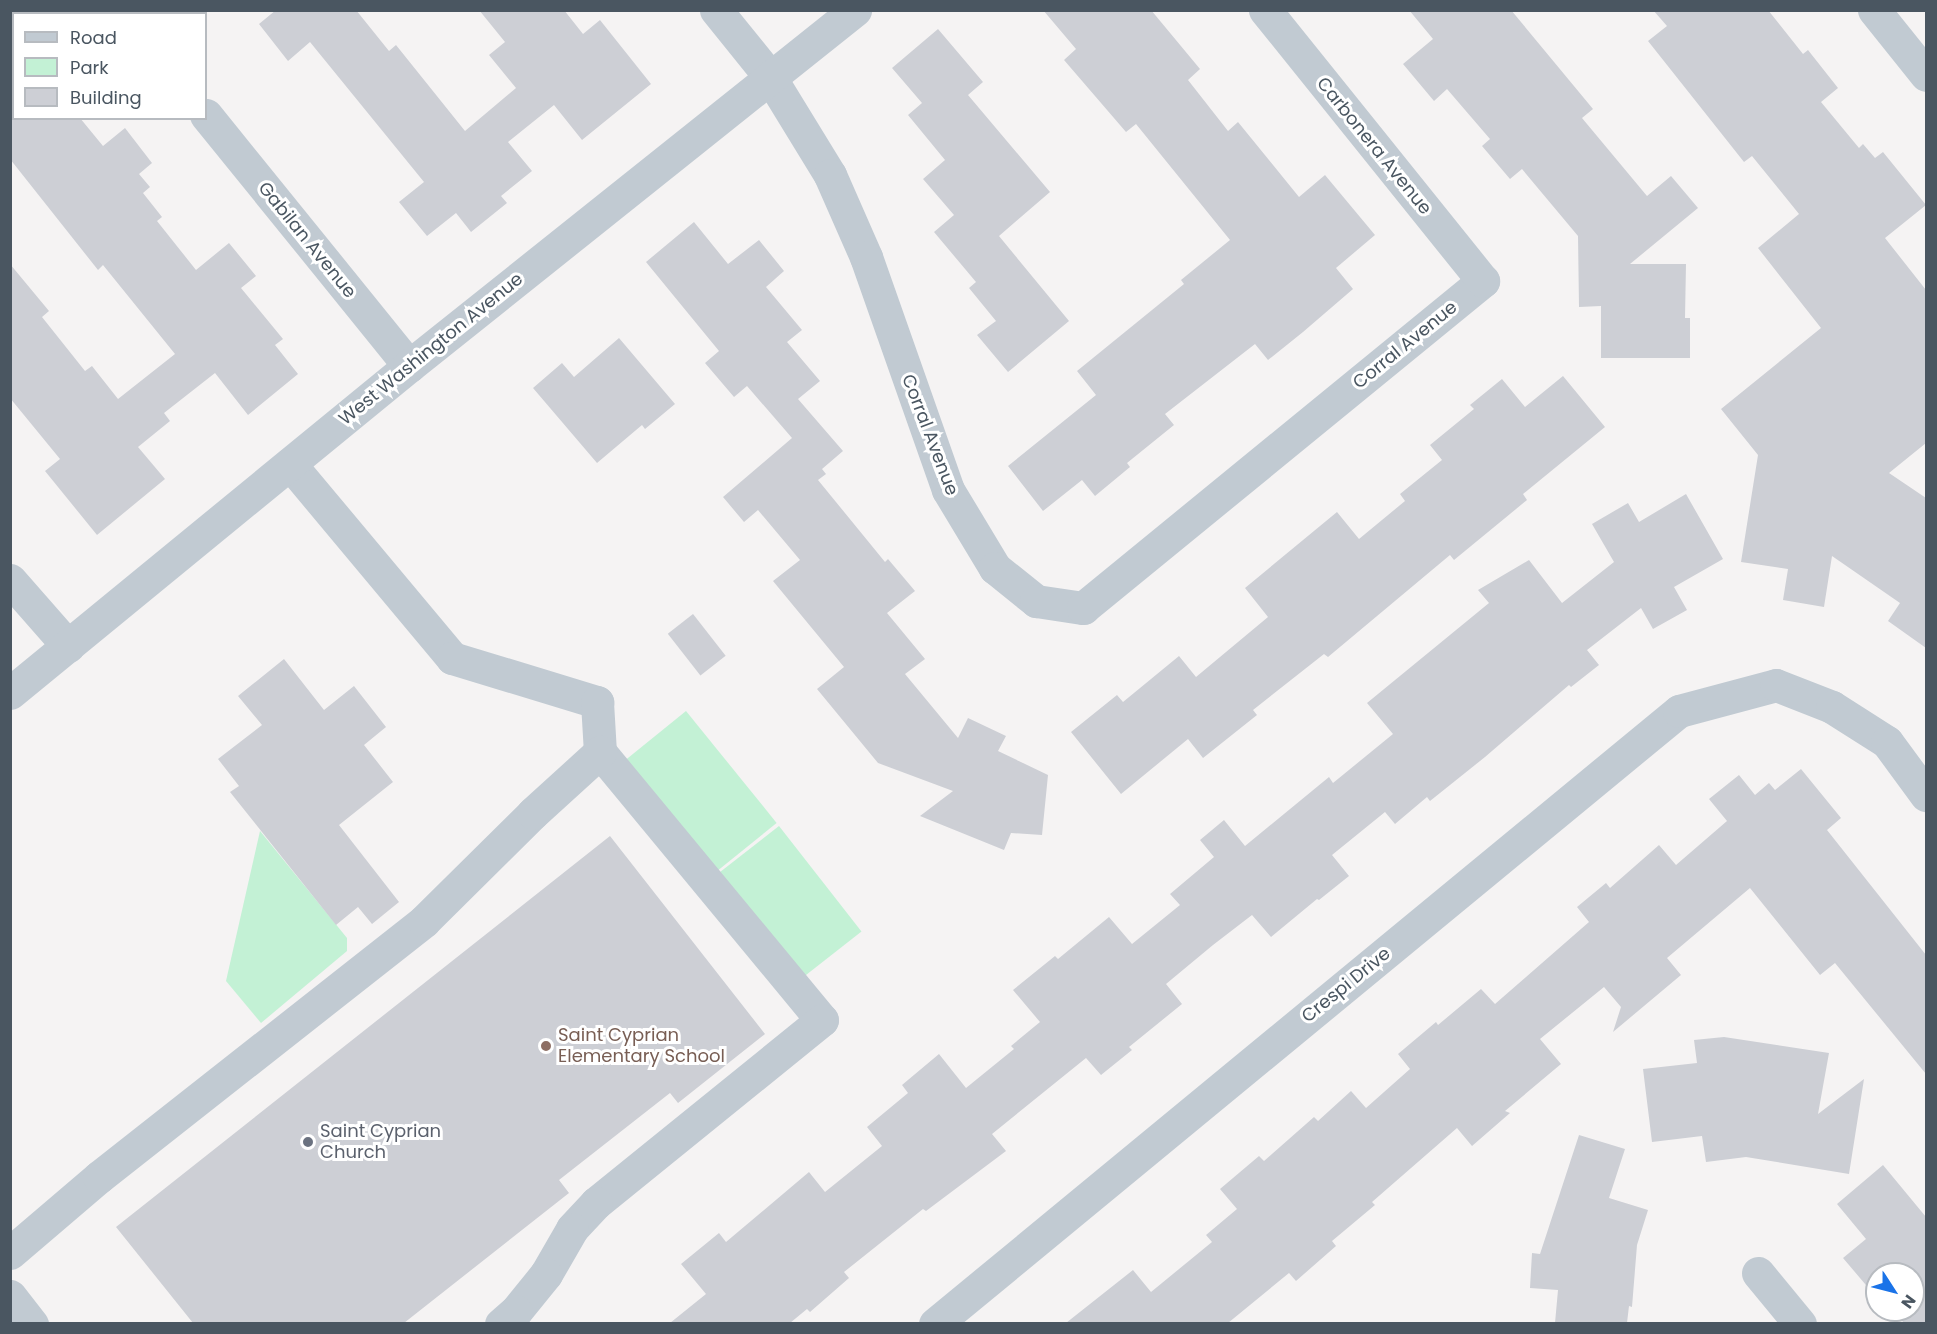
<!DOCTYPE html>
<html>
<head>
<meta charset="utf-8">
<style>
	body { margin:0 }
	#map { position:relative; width:1937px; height:1334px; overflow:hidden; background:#f5f3f3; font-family:Poppins,sans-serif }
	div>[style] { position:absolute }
	.green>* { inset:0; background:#c3f1d5; transform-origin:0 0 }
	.building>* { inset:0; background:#cdcfd5; transform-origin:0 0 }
	.minor>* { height:33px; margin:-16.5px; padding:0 16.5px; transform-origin:16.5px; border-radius:16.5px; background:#c1cad2 }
	.dots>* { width:16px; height:16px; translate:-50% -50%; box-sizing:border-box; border:3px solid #fff; border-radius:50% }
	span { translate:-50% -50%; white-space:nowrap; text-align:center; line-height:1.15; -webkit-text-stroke:6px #fff; paint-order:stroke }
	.street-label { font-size:18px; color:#4a5661 }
	.education-label { font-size:18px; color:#785e54 }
	.left { translate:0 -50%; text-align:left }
	.worship-label { font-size:18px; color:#5b616d }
	.frame { position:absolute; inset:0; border:12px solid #4a5661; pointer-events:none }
	.legend { position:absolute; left:12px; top:12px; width:195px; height:108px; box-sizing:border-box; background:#fff; border:2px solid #b7bbc0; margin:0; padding:8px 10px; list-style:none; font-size:18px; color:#4a5661 }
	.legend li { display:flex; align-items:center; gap:12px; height:30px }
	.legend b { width:30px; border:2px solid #b7bbc0 }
	.north { position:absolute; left:1865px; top:1262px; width:60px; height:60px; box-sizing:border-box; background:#fff; border:2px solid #b7bbc0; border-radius:50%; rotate:126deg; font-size:16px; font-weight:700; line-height:24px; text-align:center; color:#4a5661 }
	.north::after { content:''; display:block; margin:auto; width:21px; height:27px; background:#1a73e8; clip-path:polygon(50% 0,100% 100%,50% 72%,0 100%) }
</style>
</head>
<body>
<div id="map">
	<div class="green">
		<div style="left:686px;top:711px;width:144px;height:88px;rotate:51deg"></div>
		<div style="left:779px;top:826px;width:134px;height:87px;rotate:52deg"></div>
		<div style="clip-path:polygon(260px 831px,347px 938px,347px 951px,261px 1023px,226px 981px)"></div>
	</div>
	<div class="building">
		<div style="clip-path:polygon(276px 10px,356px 10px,389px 51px,396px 45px,465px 131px,516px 88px,489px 55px,505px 42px,479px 10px,564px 10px,583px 34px,600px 20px,651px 84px,582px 140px,554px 105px,508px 142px,532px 171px,501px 196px,507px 203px,471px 232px,456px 213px,427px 236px,399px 202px,424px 182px,310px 42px,288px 61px,259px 24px)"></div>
		<div style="clip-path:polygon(1043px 10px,1151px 10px,1200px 69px,1188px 80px,1228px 131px,1238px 122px,1299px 197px,1325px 175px,1375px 235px,1336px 268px,1353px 289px,1303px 332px,1268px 360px,1255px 344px,1165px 414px,1174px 425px,1127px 463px,1130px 467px,1095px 496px,1082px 480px,1043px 511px,1008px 466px,1096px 395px,1077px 371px,1184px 284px,1181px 280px,1230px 240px,1136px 124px,1126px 132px,1064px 60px,1076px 49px)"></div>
		<div style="clip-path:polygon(1409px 10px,1511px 10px,1593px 109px,1582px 118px,1647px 196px,1671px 176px,1698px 208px,1630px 264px,1686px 264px,1685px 318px,1690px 318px,1690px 358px,1601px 358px,1601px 306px,1579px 307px,1578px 236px,1522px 169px,1510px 179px,1482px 146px,1490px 139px,1447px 89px,1434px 101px,1403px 64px,1433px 39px)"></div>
		<div style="clip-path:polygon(1653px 10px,1768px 10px,1803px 54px,1808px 50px,1838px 88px,1821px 102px,1859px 148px,1863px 144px,1875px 158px,1883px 152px,1926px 205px,1885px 238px,1926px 290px,1926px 443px,1889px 473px,1926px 498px,1926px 648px,1888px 621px,1900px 603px,1832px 556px,1824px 607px,1783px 600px,1788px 569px,1741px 562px,1758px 455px,1721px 409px,1821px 328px,1758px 248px,1799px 214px,1752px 156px,1744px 162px,1648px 41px,1667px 26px)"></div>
		<div style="clip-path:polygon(938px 29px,983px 82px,968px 95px,1050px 192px,999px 236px,1069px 321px,1008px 372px,977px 335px,996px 321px,969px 288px,976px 282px,934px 232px,954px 215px,923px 179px,945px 160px,908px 115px,922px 103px,892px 68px)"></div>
		<div style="clip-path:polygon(10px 118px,80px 118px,103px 146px,125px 128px,152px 163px,139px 174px,150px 187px,143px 193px,162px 217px,157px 221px,196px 270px,229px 243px,256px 276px,241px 288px,283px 339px,275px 345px,298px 374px,248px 415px,215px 373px,164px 413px,170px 421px,138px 447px,165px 479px,97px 535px,45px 471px,60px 459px,10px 398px,10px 264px,49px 311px,42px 317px,85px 371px,92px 366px,118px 399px,175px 354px,103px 265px,98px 270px,10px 159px)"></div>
		<div style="clip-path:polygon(694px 222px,728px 264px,759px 240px,784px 271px,766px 287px,802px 330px,787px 342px,820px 381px,798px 399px,843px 451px,822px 469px,826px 474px,818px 480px,885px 562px,888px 559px,915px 591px,887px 613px,925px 659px,905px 674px,958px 738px,968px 718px,1006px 736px,998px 751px,1048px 775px,1042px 835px,1011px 833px,1004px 850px,920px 816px,953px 791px,878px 763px,817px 689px,844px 667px,773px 581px,800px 560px,758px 510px,744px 522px,723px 497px,792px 438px,747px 386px,734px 397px,705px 363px,719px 351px,646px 262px)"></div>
		<div style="clip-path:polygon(619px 338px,675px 404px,645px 429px,642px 425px,597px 463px,533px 388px,562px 363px,574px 377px)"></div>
		<div style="clip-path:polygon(1563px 376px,1605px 427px,1523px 494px,1527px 500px,1454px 560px,1450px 555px,1328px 657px,1324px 654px,1253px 710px,1257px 715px,1203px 758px,1188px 739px,1121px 794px,1071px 732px,1117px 695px,1123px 702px,1179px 656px,1196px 677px,1268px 617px,1245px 588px,1337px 512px,1359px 539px,1405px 501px,1400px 494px,1442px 460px,1430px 445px,1474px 409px,1470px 405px,1502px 379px,1525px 407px)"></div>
		<div style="clip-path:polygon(1686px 494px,1723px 559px,1674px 587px,1687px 610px,1653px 629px,1641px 608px,1587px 650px,1599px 665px,1571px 687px,1569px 685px,1485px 757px,1430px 801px,1427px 797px,1395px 824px,1385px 812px,1332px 855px,1349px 876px,1319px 900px,1317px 899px,1271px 937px,1252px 915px,1213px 945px,1166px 984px,1182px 1004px,1129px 1047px,1132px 1050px,1101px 1075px,1086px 1058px,992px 1134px,1006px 1151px,926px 1211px,923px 1209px,844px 1272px,849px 1278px,810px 1312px,807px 1309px,790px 1323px,670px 1323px,706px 1294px,681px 1264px,719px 1233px,726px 1242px,809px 1172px,825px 1192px,882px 1146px,867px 1127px,908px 1093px,902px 1085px,939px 1054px,966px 1088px,1014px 1049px,1011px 1046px,1040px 1022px,1013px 990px,1055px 956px,1058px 959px,1109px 917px,1132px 944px,1180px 905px,1170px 894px,1214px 857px,1200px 840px,1224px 820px,1245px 846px,1329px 777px,1333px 783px,1393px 734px,1367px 703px,1489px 603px,1478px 590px,1529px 560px,1562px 603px,1614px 562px,1592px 524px,1628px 503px,1639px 522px)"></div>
		<div style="left:693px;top:614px;width:53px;height:32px;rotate:52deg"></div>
		<div style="clip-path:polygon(284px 659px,324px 710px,354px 686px,386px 727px,364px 745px,393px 782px,339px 825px,399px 902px,372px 924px,358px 907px,336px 925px,230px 792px,239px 786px,218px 759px,262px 725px,238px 696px)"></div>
		<div style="clip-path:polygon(1801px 769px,1841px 818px,1827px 830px,1926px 955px,1926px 1074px,1835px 963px,1820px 975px,1750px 888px,1667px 958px,1681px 975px,1613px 1032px,1621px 1007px,1604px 987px,1540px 1039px,1561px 1064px,1505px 1111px,1510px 1113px,1472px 1146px,1457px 1128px,1372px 1202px,1375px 1205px,1332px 1241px,1336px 1246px,1296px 1281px,1289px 1273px,1228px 1323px,1066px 1323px,1133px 1270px,1151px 1292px,1212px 1242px,1206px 1235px,1237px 1209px,1220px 1189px,1259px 1156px,1264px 1161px,1314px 1117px,1318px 1121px,1351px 1091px,1366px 1108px,1410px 1069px,1398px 1054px,1436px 1022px,1438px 1025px,1481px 989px,1495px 1004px,1589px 922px,1577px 907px,1606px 883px,1610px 888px,1659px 845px,1676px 865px,1727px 821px,1709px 799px,1739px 775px,1755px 795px,1769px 783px,1775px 790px)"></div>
		<div style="clip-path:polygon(610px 836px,765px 1034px,678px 1103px,670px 1093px,559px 1180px,569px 1193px,404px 1323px,193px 1323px,116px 1227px)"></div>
		<div style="clip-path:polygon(1724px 1037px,1829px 1053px,1818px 1114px,1864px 1079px,1849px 1174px,1746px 1157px,1706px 1162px,1702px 1136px,1652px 1142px,1643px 1069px,1697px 1063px,1694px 1040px)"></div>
		<div style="clip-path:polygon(1579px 1135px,1625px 1149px,1609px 1198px,1648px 1210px,1637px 1245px,1632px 1307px,1629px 1306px,1627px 1323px,1555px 1323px,1558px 1290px,1530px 1288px,1532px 1253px,1540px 1254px)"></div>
		<div style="clip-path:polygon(1883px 1165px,1926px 1217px,1926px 1323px,1904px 1323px,1892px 1310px,1913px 1310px,1913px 1274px,1877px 1274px,1877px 1291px,1874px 1288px,1871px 1291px,1843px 1258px,1866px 1239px,1837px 1204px)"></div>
	</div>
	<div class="minor">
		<div style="left:121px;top:10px;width:4px;rotate:63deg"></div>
		<div style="left:716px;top:10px;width:86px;rotate:51.1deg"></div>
		<div style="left:770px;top:77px;width:115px;rotate:58.5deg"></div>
		<div style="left:830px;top:175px;width:90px;rotate:66.3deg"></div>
		<div style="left:866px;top:257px;width:247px;rotate:70.6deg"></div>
		<div style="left:948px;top:490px;width:91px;rotate:58.9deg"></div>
		<div style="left:995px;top:568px;width:53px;rotate:38.8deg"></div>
		<div style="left:1036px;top:601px;width:48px;rotate:8.5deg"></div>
		<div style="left:1083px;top:608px;width:517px;rotate:-39.27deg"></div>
		<div style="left:1483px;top:281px;width:348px;rotate:-128.8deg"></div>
		<div style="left:1874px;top:10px;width:83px;rotate:51.3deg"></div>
		<div style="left:206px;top:115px;width:323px;rotate:51deg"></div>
		<div style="left:290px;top:464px;width:253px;rotate:50.1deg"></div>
		<div style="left:452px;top:658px;width:152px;rotate:16.9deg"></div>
		<div style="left:597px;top:702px;width:50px;rotate:86.6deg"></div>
		<div style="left:600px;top:752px;width:348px;rotate:50.4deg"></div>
		<div style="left:822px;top:1020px;width:291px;rotate:141deg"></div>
		<div style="left:596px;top:1203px;width:35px;rotate:133deg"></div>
		<div style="left:572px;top:1229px;width:52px;rotate:120deg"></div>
		<div style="left:546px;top:1274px;width:48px;rotate:129deg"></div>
		<div style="left:516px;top:1311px;width:20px;rotate:139deg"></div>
		<div style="left:10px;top:580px;width:88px;rotate:48.7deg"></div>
		<div style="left:10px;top:693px;width:516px;rotate:-39.34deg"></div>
		<div style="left:409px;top:366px;width:571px;rotate:-38.6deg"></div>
		<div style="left:10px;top:1253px;width:117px;rotate:-40.5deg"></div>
		<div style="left:99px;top:1177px;width:414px;rotate:-38.2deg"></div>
		<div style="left:424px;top:921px;width:153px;rotate:-44.7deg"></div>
		<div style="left:533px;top:813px;width:91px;rotate:-42.3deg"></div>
		<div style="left:1758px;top:1273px;width:66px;rotate:50.5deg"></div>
		<div style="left:10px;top:1296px;width:36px;rotate:52deg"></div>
		<div style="left:935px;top:1324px;width:964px;rotate:-39.49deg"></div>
		<div style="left:1679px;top:711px;width:100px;rotate:-15deg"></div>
		<div style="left:1776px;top:685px;width:60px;rotate:21.4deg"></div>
		<div style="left:1832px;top:707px;width:65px;rotate:32.5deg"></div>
		<div style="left:1887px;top:742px;width:66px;rotate:53.7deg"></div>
	</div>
	<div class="dots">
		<div style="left:546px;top:1046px;background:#8d6e63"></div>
		<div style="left:308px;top:1142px;background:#6b7280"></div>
	</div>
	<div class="street-label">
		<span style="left:1374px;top:146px;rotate:51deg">Carbonera Avenue</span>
		<span style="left:307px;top:240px;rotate:51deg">Gabilan Avenue</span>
		<span style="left:1405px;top:345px;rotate:-39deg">Corral Avenue</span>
		<span style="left:431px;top:349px;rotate:-39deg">West Washington Avenue</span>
		<span style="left:930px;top:435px;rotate:69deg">Corral Avenue</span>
		<span style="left:1346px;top:985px;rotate:-39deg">Crespi Drive</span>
	</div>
	<div class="education-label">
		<span class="left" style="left:558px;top:1046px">Saint Cyprian<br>Elementary School</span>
	</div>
	<div class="worship-label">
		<span class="left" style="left:320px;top:1142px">Saint Cyprian<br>Church</span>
	</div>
	<div class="frame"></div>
	<ul class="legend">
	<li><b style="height:8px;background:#c1cad2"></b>Road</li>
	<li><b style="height:16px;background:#c3f1d5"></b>Park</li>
	<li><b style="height:16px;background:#cdcfd5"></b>Building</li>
	</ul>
	<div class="north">N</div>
</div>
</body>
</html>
